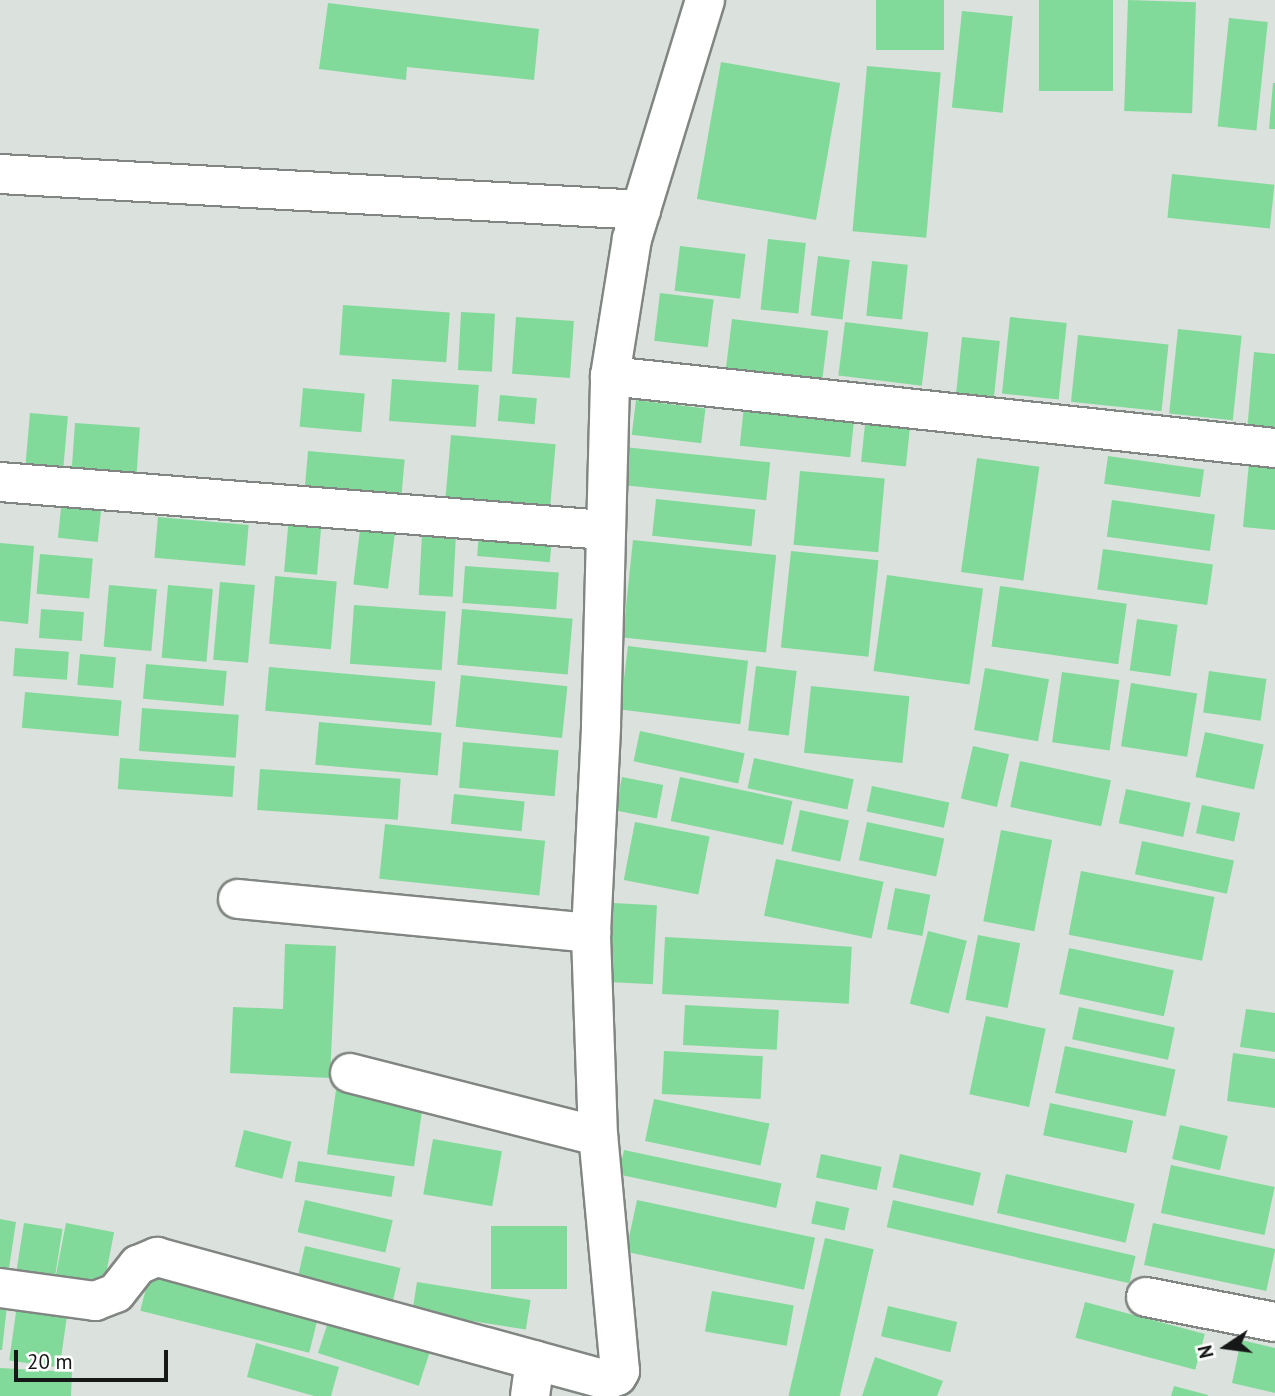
<!DOCTYPE html>
<html>
<head>
<meta charset="utf-8">
<style>
	body { margin:0 }
	#map { position:relative; width:1275px; height:1396px; overflow:hidden; background:#dbe1dc; font-family:"PT Sans",sans-serif }
	div>[style] { position:absolute }
	.building>* { inset:0; background:#82da9a; transform-origin:0 0 }
	.roads { filter:drop-shadow(2px 0 #818682) drop-shadow(-2px 0 #818682) drop-shadow(0 2px #818682) drop-shadow(0 -2px #818682) }
	.street>* { height:38px; margin:-19px; padding:0 19px; transform-origin:19px; border-radius:19px; background:#fff }
	span { translate:-50% -50%; white-space:nowrap; text-align:center; line-height:1.15; -webkit-text-stroke:5px #fff; paint-order:stroke }
	.north { position:absolute; left:1191px; top:1312px; width:70px; height:70px; -webkit-text-stroke:5px #fff; paint-order:stroke; rotate:257deg; font-size:19px; font-weight:700; line-height:28px; text-align:center; color:#161817 }
	.north::after { content:''; display:block; margin:auto; width:24px; height:32px; background:#161817; clip-path:polygon(50% 0,100% 100%,50% 72%,0 100%) }
	.scale { position:absolute; left:14px; top:1350px; width:154px; height:32px; box-sizing:border-box; border:4px solid #161817; border-top:0; padding-left:9px; font-size:21px; line-height:24px; white-space:nowrap; color:#161817; -webkit-text-stroke:5px #fff; paint-order:stroke }
</style>
</head>
<body>
<div id="map">
	<div class="building">
		<div style="left:876px;top:0;width:68px;height:50px"></div>
		<div style="left:1039px;top:0;width:74px;height:91px"></div>
		<div style="left:1128px;top:0;width:68px;height:111px;rotate:2deg"></div>
		<div style="clip-path:polygon(328px 3px,539px 29px,534px 80px,407px 67px,406px 80px,319px 69px)"></div>
		<div style="left:962px;top:11px;width:51px;height:97px;rotate:6deg"></div>
		<div style="left:1229px;top:18px;width:39px;height:109px;rotate:6deg"></div>
		<div style="left:721px;top:62px;width:121px;height:139px;rotate:10deg"></div>
		<div style="left:867px;top:66px;width:74px;height:166px;rotate:5deg"></div>
		<div style="clip-path:polygon(1273px 83px,1275px 83px,1275px 129px,1269px 129px)"></div>
		<div style="left:1172px;top:174px;width:103px;height:44px;rotate:6deg"></div>
		<div style="left:768px;top:239px;width:38px;height:71px;rotate:6deg"></div>
		<div style="left:680px;top:246px;width:66px;height:45px;rotate:7deg"></div>
		<div style="left:818px;top:256px;width:32px;height:60px;rotate:7deg"></div>
		<div style="left:872px;top:261px;width:36px;height:55px;rotate:6deg"></div>
		<div style="left:660px;top:293px;width:54px;height:48px;rotate:7deg"></div>
		<div style="left:343px;top:305px;width:107px;height:50px;rotate:4deg"></div>
		<div style="left:461px;top:312px;width:34px;height:58px;rotate:3deg"></div>
		<div style="left:516px;top:317px;width:58px;height:57px;rotate:4deg"></div>
		<div style="left:1010px;top:317px;width:57px;height:77px;rotate:6deg"></div>
		<div style="left:732px;top:319px;width:97px;height:55px;rotate:7deg"></div>
		<div style="left:845px;top:322px;width:84px;height:54px;rotate:7deg"></div>
		<div style="left:1178px;top:329px;width:64px;height:85px;rotate:6deg"></div>
		<div style="left:1078px;top:335px;width:91px;height:67px;rotate:6deg"></div>
		<div style="left:962px;top:337px;width:38px;height:60px;rotate:6deg"></div>
		<div style="clip-path:polygon(1254px 352px,1275px 354px,1275px 434px,1247px 431px)"></div>
		<div style="left:392px;top:379px;width:87px;height:42px;rotate:4deg"></div>
		<div style="left:303px;top:388px;width:62px;height:39px;rotate:5deg"></div>
		<div style="left:500px;top:395px;width:37px;height:26px;rotate:5deg"></div>
		<div style="left:745px;top:396px;width:111px;height:50px;rotate:6deg"></div>
		<div style="left:636px;top:400px;width:70px;height:35px;rotate:7deg"></div>
		<div style="left:30px;top:413px;width:38px;height:53px;rotate:5deg"></div>
		<div style="left:866px;top:415px;width:45px;height:47px;rotate:6deg"></div>
		<div style="left:75px;top:423px;width:65px;height:54px;rotate:4deg"></div>
		<div style="left:451px;top:435px;width:105px;height:68px;rotate:5deg"></div>
		<div style="left:624px;top:447px;width:147px;height:38px;rotate:6deg"></div>
		<div style="left:308px;top:451px;width:97px;height:41px;rotate:5deg"></div>
		<div style="left:1108px;top:456px;width:97px;height:28px;rotate:8deg"></div>
		<div style="left:977px;top:458px;width:63px;height:115px;rotate:8deg"></div>
		<div style="clip-path:polygon(1249px 462px,1275px 464px,1275px 530px,1243px 527px)"></div>
		<div style="left:800px;top:471px;width:85px;height:74px;rotate:5deg"></div>
		<div style="left:62px;top:499px;width:40px;height:39px;rotate:6deg"></div>
		<div style="left:656px;top:499px;width:100px;height:37px;rotate:6deg"></div>
		<div style="left:1112px;top:500px;width:104px;height:37px;rotate:8deg"></div>
		<div style="left:289px;top:516px;width:33px;height:56px;rotate:5deg"></div>
		<div style="left:158px;top:517px;width:91px;height:41px;rotate:5deg"></div>
		<div style="left:361px;top:522px;width:35px;height:63px;rotate:7deg"></div>
		<div style="left:422px;top:533px;width:34px;height:62px;rotate:3deg"></div>
		<div style="left:479px;top:534px;width:73px;height:22px;rotate:5deg"></div>
		<div style="left:633px;top:540px;width:144px;height:98px;rotate:6deg"></div>
		<div style="clip-path:polygon(0 543px,34px 546px,28px 624px,0 621px)"></div>
		<div style="left:1103px;top:549px;width:111px;height:41px;rotate:8deg"></div>
		<div style="left:791px;top:551px;width:88px;height:97px;rotate:6deg"></div>
		<div style="left:40px;top:554px;width:53px;height:40px;rotate:5deg"></div>
		<div style="left:465px;top:566px;width:94px;height:37px;rotate:4deg"></div>
		<div style="left:887px;top:575px;width:97px;height:97px;rotate:8deg"></div>
		<div style="left:275px;top:576px;width:62px;height:68px;rotate:5deg"></div>
		<div style="left:220px;top:582px;width:35px;height:78px;rotate:5deg"></div>
		<div style="left:109px;top:585px;width:48px;height:62px;rotate:5deg"></div>
		<div style="left:168px;top:585px;width:45px;height:73px;rotate:5deg"></div>
		<div style="left:1000px;top:586px;width:128px;height:61px;rotate:8deg"></div>
		<div style="left:354px;top:605px;width:92px;height:59px;rotate:4deg"></div>
		<div style="left:41px;top:609px;width:43px;height:29px;rotate:4deg"></div>
		<div style="left:462px;top:609px;width:111px;height:56px;rotate:5deg"></div>
		<div style="left:1137px;top:619px;width:41px;height:52px;rotate:8deg"></div>
		<div style="left:628px;top:646px;width:121px;height:64px;rotate:7deg"></div>
		<div style="left:15px;top:648px;width:54px;height:28px;rotate:4deg"></div>
		<div style="left:80px;top:654px;width:36px;height:31px;rotate:5deg"></div>
		<div style="left:146px;top:664px;width:81px;height:35px;rotate:5deg"></div>
		<div style="left:756px;top:666px;width:41px;height:65px;rotate:7deg"></div>
		<div style="left:269px;top:667px;width:167px;height:44px;rotate:5deg"></div>
		<div style="left:985px;top:668px;width:65px;height:63px;rotate:10deg"></div>
		<div style="left:1209px;top:671px;width:58px;height:42px;rotate:8deg"></div>
		<div style="left:1062px;top:672px;width:58px;height:71px;rotate:8deg"></div>
		<div style="left:461px;top:675px;width:107px;height:52px;rotate:6deg"></div>
		<div style="left:1131px;top:683px;width:67px;height:64px;rotate:9deg"></div>
		<div style="left:811px;top:686px;width:99px;height:67px;rotate:6deg"></div>
		<div style="left:25px;top:692px;width:97px;height:36px;rotate:5deg"></div>
		<div style="left:142px;top:708px;width:97px;height:43px;rotate:4deg"></div>
		<div style="left:319px;top:722px;width:123px;height:43px;rotate:5deg"></div>
		<div style="left:640px;top:731px;width:107px;height:31px;rotate:12deg"></div>
		<div style="left:1205px;top:732px;width:60px;height:46px;rotate:12deg"></div>
		<div style="left:463px;top:742px;width:96px;height:46px;rotate:5deg"></div>
		<div style="left:973px;top:746px;width:37px;height:54px;rotate:13deg"></div>
		<div style="left:120px;top:758px;width:115px;height:31px;rotate:4deg"></div>
		<div style="left:754px;top:758px;width:102px;height:31px;rotate:12deg"></div>
		<div style="left:1020px;top:761px;width:93px;height:47px;rotate:12deg"></div>
		<div style="left:260px;top:769px;width:141px;height:41px;rotate:4deg"></div>
		<div style="left:622px;top:777px;width:42px;height:34px;rotate:11deg"></div>
		<div style="left:680px;top:777px;width:115px;height:45px;rotate:12deg"></div>
		<div style="left:872px;top:786px;width:79px;height:26px;rotate:12deg"></div>
		<div style="left:1126px;top:789px;width:66px;height:35px;rotate:12deg"></div>
		<div style="left:454px;top:794px;width:71px;height:30px;rotate:6deg"></div>
		<div style="left:1202px;top:805px;width:39px;height:29px;rotate:12deg"></div>
		<div style="left:800px;top:810px;width:50px;height:42px;rotate:12deg"></div>
		<div style="left:635px;top:822px;width:76px;height:59px;rotate:11deg"></div>
		<div style="left:867px;top:822px;width:79px;height:39px;rotate:12deg"></div>
		<div style="left:385px;top:824px;width:161px;height:55px;rotate:6deg"></div>
		<div style="left:1001px;top:830px;width:52px;height:93px;rotate:11deg"></div>
		<div style="left:1142px;top:841px;width:94px;height:34px;rotate:12deg"></div>
		<div style="left:776px;top:859px;width:110px;height:58px;rotate:12deg"></div>
		<div style="left:1081px;top:871px;width:136px;height:65px;rotate:11deg"></div>
		<div style="left:895px;top:888px;width:36px;height:42px;rotate:11deg"></div>
		<div style="left:612px;top:903px;width:45px;height:79px;rotate:3deg"></div>
		<div style="left:928px;top:931px;width:40px;height:75px;rotate:14deg"></div>
		<div style="left:978px;top:935px;width:43px;height:66px;rotate:11deg"></div>
		<div style="left:665px;top:937px;width:187px;height:57px;rotate:3deg"></div>
		<div style="clip-path:polygon(285px 944px,336px 946px,330px 1078px,230px 1073px,233px 1007px,283px 1009px)"></div>
		<div style="left:1069px;top:948px;width:107px;height:47px;rotate:12deg"></div>
		<div style="left:685px;top:1005px;width:94px;height:40px;rotate:3deg"></div>
		<div style="left:1079px;top:1007px;width:98px;height:33px;rotate:12deg"></div>
		<div style="clip-path:polygon(1246px 1009px,1275px 1013px,1275px 1052px,1240px 1047px)"></div>
		<div style="left:986px;top:1016px;width:61px;height:80px;rotate:12deg"></div>
		<div style="left:1065px;top:1046px;width:113px;height:48px;rotate:12deg"></div>
		<div style="left:664px;top:1051px;width:99px;height:43px;rotate:3deg"></div>
		<div style="clip-path:polygon(1233px 1053px,1275px 1059px,1275px 1108px,1227px 1101px)"></div>
		<div style="left:336px;top:1090px;width:88px;height:65px;rotate:8deg"></div>
		<div style="left:654px;top:1099px;width:118px;height:43px;rotate:12deg"></div>
		<div style="left:1050px;top:1103px;width:85px;height:33px;rotate:12deg"></div>
		<div style="left:1180px;top:1125px;width:49px;height:35px;rotate:13deg"></div>
		<div style="left:244px;top:1130px;width:49px;height:38px;rotate:14deg"></div>
		<div style="left:433px;top:1139px;width:70px;height:56px;rotate:10deg"></div>
		<div style="left:624px;top:1150px;width:161px;height:25px;rotate:12deg"></div>
		<div style="left:821px;top:1154px;width:62px;height:24px;rotate:12deg"></div>
		<div style="left:900px;top:1154px;width:83px;height:34px;rotate:13deg"></div>
		<div style="left:298px;top:1161px;width:98px;height:21px;rotate:9deg"></div>
		<div style="left:1171px;top:1165px;width:106px;height:49px;rotate:12deg"></div>
		<div style="left:1006px;top:1174px;width:132px;height:40px;rotate:13deg"></div>
		<div style="left:305px;top:1200px;width:90px;height:33px;rotate:13deg"></div>
		<div style="left:637px;top:1200px;width:182px;height:53px;rotate:12deg"></div>
		<div style="left:893px;top:1200px;width:249px;height:28px;rotate:13deg"></div>
		<div style="left:816px;top:1201px;width:34px;height:23px;rotate:12deg"></div>
		<div style="clip-path:polygon(0 1219px,16px 1222px,9px 1268px,0 1267px)"></div>
		<div style="left:24px;top:1223px;width:39px;height:48px;rotate:9deg"></div>
		<div style="left:66px;top:1223px;width:49px;height:58px;rotate:11deg"></div>
		<div style="left:1153px;top:1223px;width:125px;height:43px;rotate:12deg"></div>
		<div style="left:491px;top:1226px;width:76px;height:63px"></div>
		<div style="left:825px;top:1238px;width:50px;height:162px;rotate:13deg"></div>
		<div style="left:305px;top:1246px;width:98px;height:42px;rotate:13deg"></div>
		<div style="left:151px;top:1268px;width:174px;height:44px;rotate:14deg"></div>
		<div style="left:417px;top:1282px;width:115px;height:30px;rotate:9deg"></div>
		<div style="left:712px;top:1291px;width:83px;height:41px;rotate:10deg"></div>
		<div style="left:1085px;top:1302px;width:124px;height:37px;rotate:15deg"></div>
		<div style="clip-path:polygon(0 1305px,7px 1306px,2px 1350px,0 1350px)"></div>
		<div style="left:17px;top:1305px;width:51px;height:56px;rotate:8deg"></div>
		<div style="left:888px;top:1306px;width:71px;height:31px;rotate:13deg"></div>
		<div style="left:330px;top:1316px;width:106px;height:39px;rotate:18deg"></div>
		<div style="clip-path:polygon(1241px 1340px,1275px 1348px,1275px 1393px,1232px 1383px)"></div>
		<div style="clip-path:polygon(256px 1343px,339px 1367px,331px 1396px,314px 1396px,247px 1377px)"></div>
		<div style="clip-path:polygon(875px 1357px,943px 1381px,937px 1396px,862px 1396px)"></div>
		<div style="clip-path:polygon(0 1368px,72px 1372px,71px 1396px,0 1396px)"></div>
		<div style="clip-path:polygon(1174px 1386px,1208px 1395px,1208px 1396px,1171px 1396px)"></div>
	</div>
	<div class="roads">
		<div class="street">
			<div style="left:0;top:174px;width:642px;rotate:3.21deg"></div>
			<div style="left:610px;top:376px;width:669px;rotate:6.18deg"></div>
			<div style="left:0;top:482px;width:607px;rotate:4.54deg"></div>
			<div style="left:238px;top:899px;width:355px;rotate:5.5deg"></div>
			<div style="left:350px;top:1073px;width:256px;rotate:14.3deg"></div>
			<div style="left:0;top:1288px;width:96px;rotate:7.8deg"></div>
			<div style="left:95px;top:1301px;width:22px;rotate:-21deg"></div>
			<div style="left:116px;top:1293px;width:36px;rotate:-52deg"></div>
			<div style="left:138px;top:1265px;width:21px;rotate:-23deg"></div>
			<div style="left:157px;top:1257px;width:467px;rotate:15.3deg"></div>
			<div style="left:607px;top:1380px;width:11px;rotate:-22deg"></div>
			<div style="left:617px;top:1376px;width:6px;rotate:-59deg"></div>
			<div style="left:620px;top:1371px;width:236px;rotate:-95.3deg"></div>
			<div style="left:598px;top:1136px;width:203px;rotate:-92deg"></div>
			<div style="left:591px;top:933px;width:208px;rotate:-87.2deg"></div>
			<div style="left:601px;top:725px;width:349px;rotate:-88.5deg"></div>
			<div style="left:610px;top:376px;width:139px;rotate:-80.9deg"></div>
			<div style="left:632px;top:239px;width:250px;rotate:-73deg"></div>
			<div style="left:1146px;top:1297px;width:131px;rotate:11deg"></div>
			<div style="left:530px;top:1396px;width:36px;rotate:-82deg"></div>
		</div>
	</div>
	<div class="north">N</div>
	<div class="scale">20 m</div>
</div>
</body>
</html>
